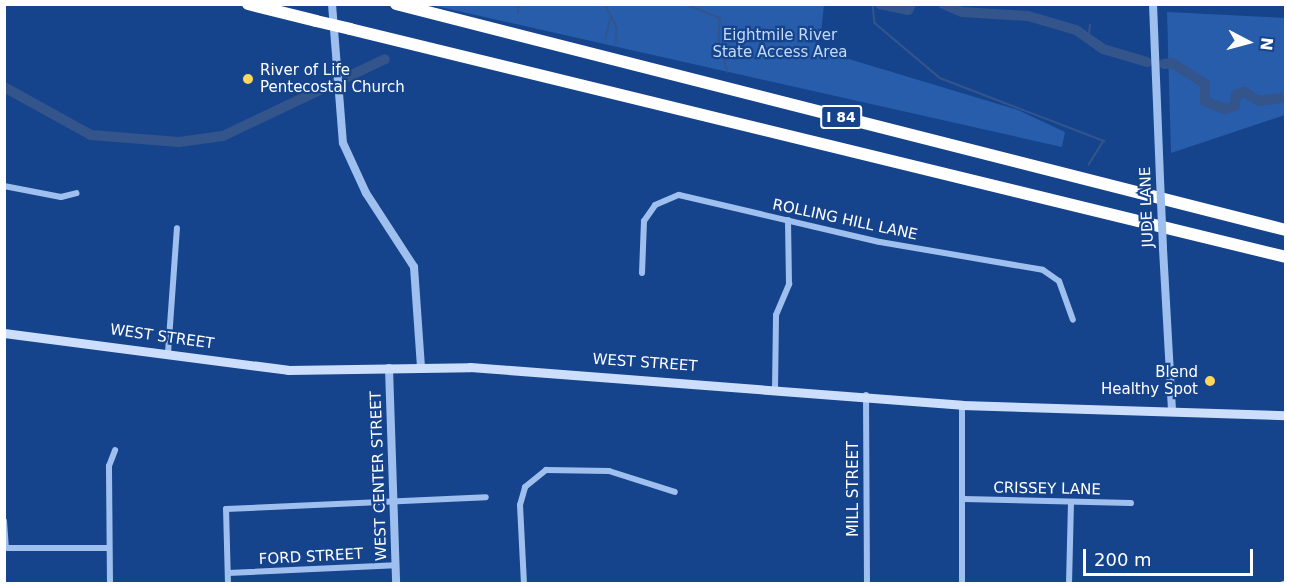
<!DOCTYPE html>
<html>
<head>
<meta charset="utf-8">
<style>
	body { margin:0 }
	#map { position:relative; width:1290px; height:588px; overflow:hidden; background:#15448c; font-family:"DejaVu Sans",sans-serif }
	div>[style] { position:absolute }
	.green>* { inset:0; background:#275dab }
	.stream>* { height:1.5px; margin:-0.75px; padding:0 0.75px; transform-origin:0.75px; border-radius:0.75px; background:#33558b }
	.river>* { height:10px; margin:-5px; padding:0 5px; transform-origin:5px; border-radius:5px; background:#33558b }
	.minor>* { height:6px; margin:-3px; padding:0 3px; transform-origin:3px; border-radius:3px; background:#9fc0ef }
	.tertiary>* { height:8px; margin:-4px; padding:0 4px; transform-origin:4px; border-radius:4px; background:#9fc0ef }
	.secondary>* { height:9px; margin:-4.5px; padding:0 4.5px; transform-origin:4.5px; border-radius:4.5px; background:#ccdefb }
	.motorway>* { height:12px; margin:-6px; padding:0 6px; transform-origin:6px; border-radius:6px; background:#fff }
	.tertiary-bridge>* { height:8px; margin:-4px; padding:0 4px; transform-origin:4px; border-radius:4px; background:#9fc0ef }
	.motorway-bridge>* { height:12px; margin:-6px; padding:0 6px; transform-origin:6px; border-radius:6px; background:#fff }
	.dots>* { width:16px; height:16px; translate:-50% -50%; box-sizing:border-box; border:3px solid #15448c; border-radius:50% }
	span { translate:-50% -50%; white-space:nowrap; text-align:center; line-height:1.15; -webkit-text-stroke:4.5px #15448c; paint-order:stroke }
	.shield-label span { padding:2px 4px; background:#15448c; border:2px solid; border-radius:4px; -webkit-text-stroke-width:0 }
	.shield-label { font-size:14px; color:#fff; font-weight:700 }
	.park-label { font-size:15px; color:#c5dbfb }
	.poi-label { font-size:15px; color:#fff }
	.left { translate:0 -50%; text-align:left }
	.right { translate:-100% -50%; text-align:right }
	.street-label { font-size:15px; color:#fff }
	.frame { position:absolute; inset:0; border:6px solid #fff; pointer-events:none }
	.north { position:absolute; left:1218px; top:12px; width:60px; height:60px; -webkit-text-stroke:4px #15448c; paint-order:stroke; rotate:96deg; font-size:16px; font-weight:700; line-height:24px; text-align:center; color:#fff }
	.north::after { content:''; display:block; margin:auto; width:21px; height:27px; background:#fff; clip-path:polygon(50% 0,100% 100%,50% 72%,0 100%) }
	.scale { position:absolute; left:1083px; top:549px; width:170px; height:27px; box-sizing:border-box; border:3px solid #fff; border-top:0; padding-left:8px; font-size:18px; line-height:21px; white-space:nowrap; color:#fff; -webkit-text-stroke:4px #15448c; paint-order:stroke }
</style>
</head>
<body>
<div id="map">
	<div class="green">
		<div style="clip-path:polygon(431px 5px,824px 5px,819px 50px,1018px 110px,1065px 132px,1062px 147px)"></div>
		<div style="clip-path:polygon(1167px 12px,1285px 18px,1285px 115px,1171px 153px)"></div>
	</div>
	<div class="stream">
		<div style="left:605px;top:4px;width:27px;rotate:63deg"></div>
		<div style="left:617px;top:28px;width:16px;rotate:94deg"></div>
		<div style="left:685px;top:4px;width:38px;rotate:22deg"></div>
		<div style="left:720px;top:18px;width:23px;rotate:92deg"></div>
		<div style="left:719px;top:41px;width:32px;rotate:74deg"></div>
		<div style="left:736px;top:4px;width:1px"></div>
		<div style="left:743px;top:4px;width:7px"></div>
		<div style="left:873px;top:4px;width:19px;rotate:84deg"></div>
		<div style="left:875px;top:23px;width:85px;rotate:40.2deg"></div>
		<div style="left:940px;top:78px;width:176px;rotate:21deg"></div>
		<div style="left:1104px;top:141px;width:28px;rotate:122deg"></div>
		<div style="left:518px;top:13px;width:9px;rotate:-84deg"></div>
		<div style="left:605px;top:39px;width:20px;rotate:-75deg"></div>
		<div style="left:1088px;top:40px;width:15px;rotate:-82deg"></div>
	</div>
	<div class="river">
		<div style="left:880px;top:4px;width:29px;rotate:12deg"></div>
		<div style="left:908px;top:10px;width:7px;rotate:-63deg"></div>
		<div style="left:943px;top:4px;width:21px;rotate:23deg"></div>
		<div style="left:962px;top:12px;width:66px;rotate:3.5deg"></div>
		<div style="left:1028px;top:16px;width:50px;rotate:16.3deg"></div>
		<div style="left:1076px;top:30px;width:33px;rotate:35deg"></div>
		<div style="left:1103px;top:49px;width:46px;rotate:16.5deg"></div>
		<div style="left:1164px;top:64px;width:8px;rotate:-7deg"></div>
		<div style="left:1172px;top:63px;width:39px;rotate:32deg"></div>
		<div style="left:1205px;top:84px;width:17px;rotate:90deg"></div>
		<div style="left:1205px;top:101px;width:22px;rotate:22deg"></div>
		<div style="left:1225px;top:109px;width:10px;rotate:-17deg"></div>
		<div style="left:1235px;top:106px;width:11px;rotate:-85deg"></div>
		<div style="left:1236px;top:95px;width:9px;rotate:-21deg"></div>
		<div style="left:1244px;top:92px;width:17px;rotate:31deg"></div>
		<div style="left:1259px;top:101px;width:27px;rotate:-8deg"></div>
		<div style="left:4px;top:87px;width:99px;rotate:28.9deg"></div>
		<div style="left:91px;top:135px;width:88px;rotate:4.5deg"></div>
		<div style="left:179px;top:142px;width:44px;rotate:-7.8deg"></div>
		<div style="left:223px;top:136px;width:179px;rotate:-25.4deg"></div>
	</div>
	<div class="minor">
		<div style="left:4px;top:186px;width:58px;rotate:10.9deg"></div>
		<div style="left:61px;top:197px;width:16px;rotate:-14deg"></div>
		<div style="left:642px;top:273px;width:52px;rotate:-87.8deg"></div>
		<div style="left:644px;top:221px;width:19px;rotate:-55deg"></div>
		<div style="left:655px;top:205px;width:26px;rotate:-23deg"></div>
		<div style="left:679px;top:195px;width:206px;rotate:13.2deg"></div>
		<div style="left:880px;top:242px;width:165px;rotate:9.7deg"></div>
		<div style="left:1043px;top:270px;width:19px;rotate:35deg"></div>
		<div style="left:1059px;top:281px;width:41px;rotate:70.3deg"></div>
		<div style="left:168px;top:353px;width:125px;rotate:-85.9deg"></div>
		<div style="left:775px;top:389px;width:74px;rotate:-89.2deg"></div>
		<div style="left:776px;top:315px;width:34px;rotate:-67deg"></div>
		<div style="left:789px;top:284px;width:64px;rotate:-90.9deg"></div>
		<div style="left:866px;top:395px;width:189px;rotate:89.7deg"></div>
		<div style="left:964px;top:499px;width:167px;rotate:1.4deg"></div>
		<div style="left:4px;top:521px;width:27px;rotate:86deg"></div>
		<div style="left:4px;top:548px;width:104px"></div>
		<div style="left:228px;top:573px;width:167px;rotate:-2.7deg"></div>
		<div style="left:110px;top:584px;width:118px;rotate:-90.5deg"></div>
		<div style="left:109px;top:466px;width:17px;rotate:-69deg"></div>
		<div style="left:228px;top:584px;width:75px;rotate:-91.5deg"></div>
		<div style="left:226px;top:509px;width:260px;rotate:-2.6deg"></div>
		<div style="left:524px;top:584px;width:79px;rotate:-92.9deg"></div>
		<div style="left:520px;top:505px;width:19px;rotate:-74deg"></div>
		<div style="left:525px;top:487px;width:27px;rotate:-39deg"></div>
		<div style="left:546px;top:470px;width:63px;rotate:0.9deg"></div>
		<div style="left:609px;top:471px;width:69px;rotate:17.7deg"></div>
		<div style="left:962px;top:584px;width:179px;rotate:-90deg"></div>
		<div style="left:1069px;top:584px;width:82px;rotate:-88.6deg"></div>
		<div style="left:1283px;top:584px;width:3px;rotate:-18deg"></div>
	</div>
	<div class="tertiary">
		<div style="left:332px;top:4px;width:139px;rotate:85.5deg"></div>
		<div style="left:343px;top:143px;width:55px;rotate:65.3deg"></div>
		<div style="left:366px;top:193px;width:88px;rotate:57deg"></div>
		<div style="left:414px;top:267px;width:100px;rotate:86deg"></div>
		<div style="left:1153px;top:4px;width:175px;rotate:87.7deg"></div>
		<div style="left:1163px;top:249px;width:160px;rotate:86.8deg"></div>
		<div style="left:389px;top:368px;width:216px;rotate:88.1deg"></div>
	</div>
	<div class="secondary">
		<div style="left:4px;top:333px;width:286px;rotate:7.4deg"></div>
		<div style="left:288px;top:370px;width:182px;rotate:-0.9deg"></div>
		<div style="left:470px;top:367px;width:493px;rotate:4.4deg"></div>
		<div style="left:962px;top:405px;width:324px;rotate:1.8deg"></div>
	</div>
	<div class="motorway">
		<div style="left:248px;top:4px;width:70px;rotate:14deg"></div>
		<div style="left:396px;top:4px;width:918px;rotate:14.25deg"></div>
		<div style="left:350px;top:29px;width:963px;rotate:13.69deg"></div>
	</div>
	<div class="tertiary-bridge">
		<div style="left:1160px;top:179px;width:70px;rotate:87.5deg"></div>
	</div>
	<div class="motorway-bridge">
		<div style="left:316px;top:21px;width:35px;rotate:13deg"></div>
	</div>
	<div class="dots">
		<div style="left:248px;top:79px;background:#ffd75d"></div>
		<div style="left:1210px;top:381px;background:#ffd75d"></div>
	</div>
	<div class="shield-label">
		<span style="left:841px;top:117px">I 84</span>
	</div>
	<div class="park-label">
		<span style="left:780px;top:44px">Eightmile River<br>State Access Area</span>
	</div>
	<div class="poi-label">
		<span class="left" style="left:260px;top:79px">River of Life<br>Pentecostal Church</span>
		<span class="right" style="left:1198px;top:381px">Blend<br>Healthy Spot</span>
	</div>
	<div class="street-label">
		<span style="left:1147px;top:207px;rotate:-92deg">JUDE LANE</span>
		<span style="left:845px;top:220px;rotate:12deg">ROLLING HILL LANE</span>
		<span style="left:162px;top:337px;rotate:8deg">WEST STREET</span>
		<span style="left:645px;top:363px;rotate:4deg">WEST STREET</span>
		<span style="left:379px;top:476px;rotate:-92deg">WEST CENTER STREET</span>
		<span style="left:854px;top:489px;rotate:-90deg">MILL STREET</span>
		<span style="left:1047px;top:489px;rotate:1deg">CRISSEY LANE</span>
		<span style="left:311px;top:557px;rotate:-3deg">FORD STREET</span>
	</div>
	<div class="frame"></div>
	<div class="north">N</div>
	<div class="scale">200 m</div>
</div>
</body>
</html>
